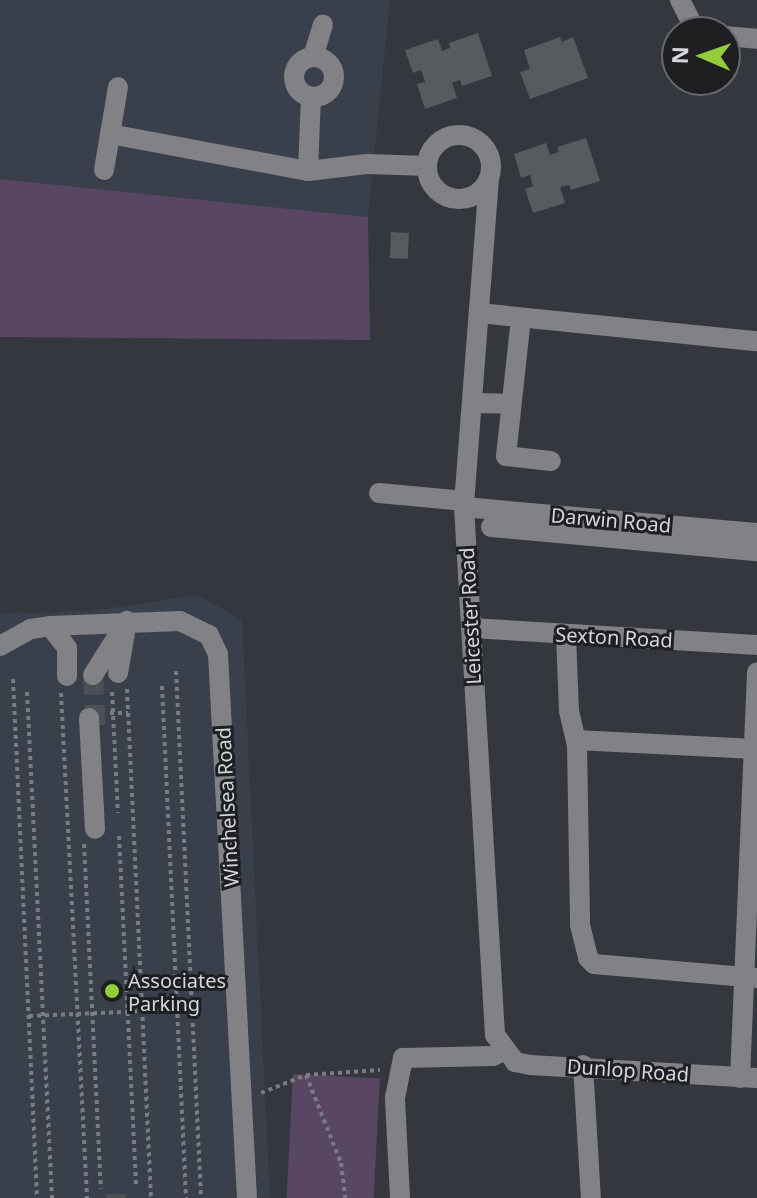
<!DOCTYPE html>
<html>
<head>
<meta charset="utf-8">
<style>
	body { margin:0 }
	#map { position:relative; width:757px; height:1198px; overflow:hidden; background:#34373d; font-family:"Noto Sans",sans-serif }
	div>[style] { position:absolute }
	.built>* { inset:0; background:#39404b }
	.green>* { inset:0; background:#594663; transform-origin:0 0 }
	.building>* { inset:0; background:#555b5f; transform-origin:0 0 }
	.minor-tunnel>* { height:20px; margin-top:-10px; transform-origin:0; background:repeating-linear-gradient(90deg,#4c4f54 0 20px,transparent 0 30px) }
	.path>* { height:4px; margin-top:-2px; transform-origin:0; background:repeating-linear-gradient(90deg,#797c81 0 4px,transparent 0 8px) }
	.minor>* { height:20px; margin:-10px; padding:0 10px; transform-origin:10px; border-radius:10px; background:#828185 }
	.minor>.ring { margin:-10px; padding:0; box-sizing:content-box; background:none; border:20px solid #828185; border-radius:50% }
	.dots>* { width:22px; height:22px; translate:-50% -50%; box-sizing:border-box; border:4px solid #1d1f21; border-radius:50% }
	span { translate:-50% -50%; white-space:nowrap; text-align:center; line-height:1.15; -webkit-text-stroke:6px #1d1f21; paint-order:stroke }
	.street-label { font-size:20px; color:#d4d6d9 }
	.poi-label { font-size:20px; color:#d4d6d9 }
	.left { translate:0 -50%; text-align:left }
	.north { position:absolute; left:661px; top:16px; width:80px; height:80px; box-sizing:border-box; background:#1d1f21; border:2px solid #66686b; border-radius:50%; rotate:272deg; font-size:22px; font-weight:700; line-height:32px; text-align:center; color:#d4d6d9 }
	.north::after { content:''; display:block; margin:auto; width:28px; height:36px; background:#94cc3c; clip-path:polygon(50% 0,100% 100%,50% 72%,0 100%) }
</style>
</head>
<body>
<div id="map">
	<div class="built">
		<div style="clip-path:polygon(0 0,390px 0,368px 217px,0 179px)"></div>
		<div style="clip-path:polygon(198px 595px,242px 620px,270px 1198px,0 1198px,0 614px,91px 611px)"></div>
	</div>
	<div class="green">
		<div style="clip-path:polygon(0 179px,368px 217px,370px 340px,0 337px)"></div>
		<div style="left:293px;top:1074px;width:87px;height:124px;rotate:3deg"></div>
	</div>
	<div class="building">
		<div style="clip-path:polygon(478px 33px,492px 76px,462px 86px,460px 80px,452px 83px,457px 98px,425px 109px,417px 84px,425px 82px,421px 70px,413px 73px,405px 50px,438px 39px,442px 51px,450px 48px,449px 43px)"></div>
		<div style="clip-path:polygon(560px 37px,562px 42px,573px 37px,588px 78px,530px 99px,520px 72px,530px 69px,524px 50px)"></div>
		<div style="clip-path:polygon(586px 138px,600px 181px,571px 190px,569px 185px,560px 187px,565px 203px,533px 213px,525px 189px,533px 186px,530px 175px,521px 178px,514px 154px,546px 143px,550px 155px,559px 152px,557px 147px)"></div>
		<div style="left:391px;top:232px;width:18px;height:26px;rotate:3deg"></div>
	</div>
	<div class="minor-tunnel">
		<div style="left:93px;top:675px;width:60px;rotate:87.1deg"></div>
		<div style="left:116px;top:1194px;width:4px;rotate:90deg"></div>
	</div>
	<div class="path">
		<div style="left:176px;top:671px;width:528px;rotate:87.28deg"></div>
		<div style="left:13px;top:679px;width:520px;rotate:87.35deg"></div>
		<div style="left:162px;top:686px;width:513px;rotate:87.32deg"></div>
		<div style="left:127px;top:689px;width:510px;rotate:87.3deg"></div>
		<div style="left:27px;top:692px;width:507px;rotate:87.17deg"></div>
		<div style="left:112px;top:692px;width:121px;rotate:87.2deg"></div>
		<div style="left:61px;top:693px;width:506px;rotate:87.05deg"></div>
		<div style="left:110px;top:713px;width:18px"></div>
		<div style="left:119px;top:836px;width:352px;rotate:87.2deg"></div>
		<div style="left:84px;top:844px;width:345px;rotate:87.2deg"></div>
		<div style="left:29px;top:1016px;width:163px;rotate:-2.5deg"></div>
		<div style="left:306px;top:1075px;width:95px;rotate:68.3deg"></div>
		<div style="left:341px;top:1163px;width:35px;rotate:83deg"></div>
		<div style="left:261px;top:1093px;width:48px;rotate:-21.8deg"></div>
		<div style="left:306px;top:1075px;width:74px;rotate:-3.9deg"></div>
	</div>
	<div class="minor">
		<div style="left:680px;top:0;width:36px;rotate:63deg"></div>
		<div style="left:725px;top:36px;width:32px;rotate:5deg"></div>
		<div style="left:313px;top:57px;width:34px;rotate:-73deg"></div>
		<div class="ring" style="left:294px;top:57px;width:20px;height:20px"></div>
		<div style="left:110px;top:134px;width:201px;rotate:10.6deg"></div>
		<div style="left:308px;top:171px;width:59px;rotate:-6.8deg"></div>
		<div style="left:367px;top:164px;width:60px;rotate:1.9deg"></div>
		<div class="ring" style="left:427px;top:135px;width:44px;height:44px"></div>
		<div style="left:104px;top:170px;width:84px;rotate:-80.4deg"></div>
		<div style="left:308px;top:171px;width:74px;rotate:-87.7deg"></div>
		<div style="left:489px;top:179px;width:329px;rotate:94.4deg"></div>
		<div style="left:464px;top:507px;width:529px;rotate:86.64deg"></div>
		<div style="left:495px;top:1035px;width:34px;rotate:53deg"></div>
		<div style="left:515px;top:1062px;width:15px;rotate:11deg"></div>
		<div style="left:530px;top:1065px;width:227px;rotate:3.3deg"></div>
		<div style="left:479px;top:313px;width:279px;rotate:5.8deg"></div>
		<div style="left:521px;top:318px;width:139px;rotate:96.2deg"></div>
		<div style="left:506px;top:456px;width:45px;rotate:6.3deg"></div>
		<div style="left:472px;top:403px;width:39px;rotate:1deg"></div>
		<div style="left:379px;top:493px;width:86px;rotate:5.3deg"></div>
		<div style="left:464px;top:507px;width:294px;rotate:5.1deg"></div>
		<div style="left:491px;top:527px;width:267px;rotate:5.2deg"></div>
		<div style="left:50px;top:626px;width:28px;rotate:52deg"></div>
		<div style="left:67px;top:648px;width:28px;rotate:90deg"></div>
		<div style="left:471px;top:628px;width:287px;rotate:3.4deg"></div>
		<div style="left:566px;top:634px;width:77px;rotate:87.8deg"></div>
		<div style="left:569px;top:711px;width:36px;rotate:77deg"></div>
		<div style="left:577px;top:746px;width:179px;rotate:89deg"></div>
		<div style="left:580px;top:925px;width:34px;rotate:76deg"></div>
		<div style="left:588px;top:958px;width:8px;rotate:45deg"></div>
		<div style="left:594px;top:964px;width:164px;rotate:4.9deg"></div>
		<div style="left:0;top:646px;width:35px;rotate:-29deg"></div>
		<div style="left:31px;top:629px;width:19px;rotate:-9deg"></div>
		<div style="left:50px;top:626px;width:130px;rotate:-2.2deg"></div>
		<div style="left:180px;top:621px;width:32px;rotate:26deg"></div>
		<div style="left:209px;top:635px;width:21px;rotate:65deg"></div>
		<div style="left:218px;top:654px;width:545px;rotate:86.95deg"></div>
		<div style="left:118px;top:673px;width:41px;rotate:-80.1deg"></div>
		<div style="left:93px;top:675px;width:64px;rotate:-57.8deg"></div>
		<div style="left:89px;top:718px;width:111px;rotate:86.9deg"></div>
		<div style="left:576px;top:740px;width:179px;rotate:2.9deg"></div>
		<div style="left:583px;top:1065px;width:133px;rotate:86.6deg"></div>
		<div style="left:740px;top:1078px;width:406px;rotate:-87.6deg"></div>
		<div style="left:400px;top:1198px;width:100px;rotate:-92.9deg"></div>
		<div style="left:395px;top:1098px;width:41px;rotate:-78.7deg"></div>
		<div style="left:403px;top:1058px;width:90px;rotate:-1.3deg"></div>
		<div style="left:493px;top:1056px;width:11px;rotate:-27deg"></div>
	</div>
	<div class="dots">
		<div style="left:112px;top:991px;background:#94cc3c"></div>
	</div>
	<div class="street-label">
		<span style="left:611px;top:520px;rotate:5deg">Darwin Road</span>
		<span style="left:470px;top:616px;rotate:-93deg">Leicester Road</span>
		<span style="left:614px;top:637px;rotate:3deg">Sexton Road</span>
		<span style="left:227px;top:807px;rotate:-93deg">Winchelsea Road</span>
		<span style="left:628px;top:1070px;rotate:4deg">Dunlop Road</span>
	</div>
	<div class="poi-label">
		<span class="left" style="left:128px;top:992px">Associates<br>Parking</span>
	</div>
	<div class="north">N</div>
</div>
</body>
</html>
